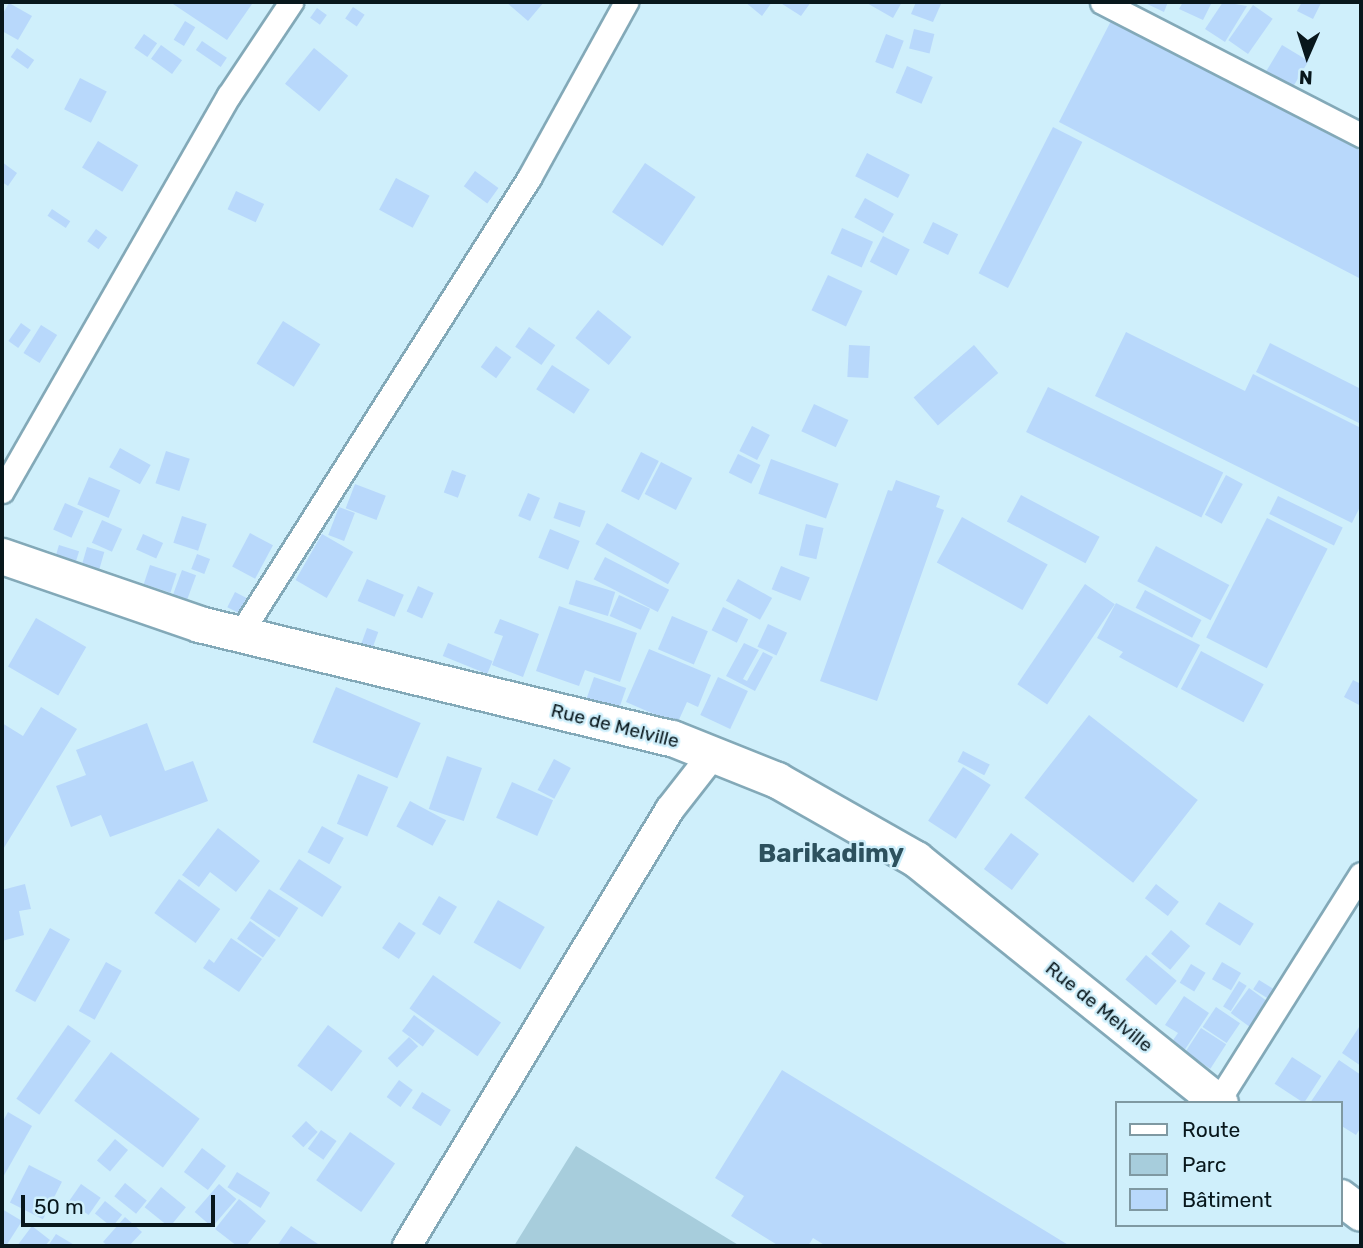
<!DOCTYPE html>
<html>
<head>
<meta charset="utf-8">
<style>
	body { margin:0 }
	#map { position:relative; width:1363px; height:1248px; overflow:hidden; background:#cfeffb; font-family:Rubik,sans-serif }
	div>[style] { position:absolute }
	.green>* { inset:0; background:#a7cddc }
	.building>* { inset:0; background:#b8d8fb; transform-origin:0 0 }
	.roads { filter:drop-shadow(2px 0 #83a9b8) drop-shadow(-2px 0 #83a9b8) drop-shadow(0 2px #83a9b8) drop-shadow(0 -2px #83a9b8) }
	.minor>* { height:23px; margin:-11.5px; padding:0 11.5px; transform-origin:11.5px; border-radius:11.5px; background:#fff }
	.tertiary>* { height:28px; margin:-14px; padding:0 14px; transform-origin:14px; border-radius:14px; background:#fff }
	.primary>* { height:35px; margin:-17.5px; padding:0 17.5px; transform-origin:17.5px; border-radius:17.5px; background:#fff }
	span { translate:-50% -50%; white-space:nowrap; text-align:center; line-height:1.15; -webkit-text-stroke:5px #cfeffb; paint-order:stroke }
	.street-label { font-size:19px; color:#08171c }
	.district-label { font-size:26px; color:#2d515e; font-weight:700 }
	.frame { position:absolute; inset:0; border:4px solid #08171c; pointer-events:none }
	.legend { position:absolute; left:1115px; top:1101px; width:228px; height:126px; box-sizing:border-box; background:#cfeffb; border:2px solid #7f99a2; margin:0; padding:9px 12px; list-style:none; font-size:21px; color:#08171c }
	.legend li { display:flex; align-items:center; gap:14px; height:35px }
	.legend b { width:35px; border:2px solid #7f99a2 }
	.north { position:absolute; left:1272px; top:21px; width:70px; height:70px; -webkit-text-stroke:5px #cfeffb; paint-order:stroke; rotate:183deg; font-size:19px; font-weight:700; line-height:28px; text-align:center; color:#08171c }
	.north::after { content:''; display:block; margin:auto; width:24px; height:32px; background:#08171c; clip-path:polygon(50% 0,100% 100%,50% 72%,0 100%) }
	.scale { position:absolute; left:21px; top:1195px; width:194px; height:32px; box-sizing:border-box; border:4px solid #08171c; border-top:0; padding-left:9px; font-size:21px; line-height:24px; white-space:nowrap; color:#08171c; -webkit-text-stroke:5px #cfeffb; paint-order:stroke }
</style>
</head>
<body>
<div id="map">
	<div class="green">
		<div style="clip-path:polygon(576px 1146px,740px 1246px,514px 1246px)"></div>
	</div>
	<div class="building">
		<div style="clip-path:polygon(170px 2px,248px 2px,252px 4px,227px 40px)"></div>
		<div style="clip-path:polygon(506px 2px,544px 2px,528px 21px)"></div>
		<div style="clip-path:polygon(745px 2px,772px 2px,762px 16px)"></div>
		<div style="clip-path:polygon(779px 2px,811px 2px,801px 16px)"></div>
		<div style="clip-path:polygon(865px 2px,902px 2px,893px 18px)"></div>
		<div style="clip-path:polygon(916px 2px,941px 4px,933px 22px,911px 14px)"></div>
		<div style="clip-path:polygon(1143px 2px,1168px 2px,1164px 12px)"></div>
		<div style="clip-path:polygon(1183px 2px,1212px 2px,1203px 20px,1179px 9px)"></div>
		<div style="clip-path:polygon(1223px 2px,1247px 6px,1225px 42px,1205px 29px)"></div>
		<div style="clip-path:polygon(1302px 2px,1321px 3px,1313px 19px,1297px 11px)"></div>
		<div style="clip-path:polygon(9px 3px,32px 16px,18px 40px,2px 31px,2px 15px)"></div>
		<div style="left:1253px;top:5px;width:24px;height:43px;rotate:35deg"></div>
		<div style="left:353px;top:7px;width:14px;height:14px;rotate:34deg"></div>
		<div style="left:317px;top:8px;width:12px;height:12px;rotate:35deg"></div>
		<div style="left:185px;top:21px;width:12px;height:22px;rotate:31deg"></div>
		<div style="clip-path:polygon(1111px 21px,1361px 151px,1361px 279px,1059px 122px)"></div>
		<div style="left:914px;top:29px;width:21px;height:20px;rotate:14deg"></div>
		<div style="left:144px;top:34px;width:16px;height:17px;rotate:35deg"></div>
		<div style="left:886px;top:34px;width:19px;height:30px;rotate:21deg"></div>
		<div style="left:202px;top:41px;width:30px;height:11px;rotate:34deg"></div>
		<div style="left:161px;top:45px;width:26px;height:17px;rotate:36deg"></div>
		<div style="left:1282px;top:45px;width:31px;height:31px;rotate:31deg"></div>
		<div style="left:17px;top:48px;width:21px;height:11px;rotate:35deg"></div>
		<div style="left:314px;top:48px;width:44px;height:46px;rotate:39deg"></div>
		<div style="left:907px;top:66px;width:28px;height:29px;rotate:23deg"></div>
		<div style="left:80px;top:78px;width:30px;height:35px;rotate:27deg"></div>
		<div style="left:1053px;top:127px;width:33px;height:164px;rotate:27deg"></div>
		<div style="left:98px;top:141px;width:47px;height:31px;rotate:31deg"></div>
		<div style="left:867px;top:153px;width:48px;height:26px;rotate:27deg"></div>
		<div style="clip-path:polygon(2px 162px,17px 173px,8px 186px,2px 182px)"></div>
		<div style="left:645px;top:163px;width:61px;height:59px;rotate:34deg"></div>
		<div style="left:475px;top:171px;width:29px;height:19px;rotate:36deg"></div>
		<div style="left:396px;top:178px;width:38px;height:36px;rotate:28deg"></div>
		<div style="left:236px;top:191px;width:31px;height:20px;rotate:25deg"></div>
		<div style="left:865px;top:198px;width:33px;height:22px;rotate:29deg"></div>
		<div style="left:52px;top:209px;width:22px;height:8px;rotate:34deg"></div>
		<div style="left:933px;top:222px;width:28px;height:23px;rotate:26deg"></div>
		<div style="left:842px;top:228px;width:34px;height:28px;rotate:24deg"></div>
		<div style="left:96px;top:229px;width:14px;height:15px;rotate:36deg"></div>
		<div style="left:883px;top:236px;width:30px;height:29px;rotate:27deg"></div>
		<div style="left:828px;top:275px;width:38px;height:39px;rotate:25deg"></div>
		<div style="left:598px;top:310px;width:43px;height:36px;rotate:39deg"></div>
		<div style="left:283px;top:321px;width:44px;height:50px;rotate:32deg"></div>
		<div style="left:21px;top:323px;width:12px;height:22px;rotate:35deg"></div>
		<div style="left:41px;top:325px;width:19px;height:33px;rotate:32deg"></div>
		<div style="left:529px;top:327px;width:32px;height:24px;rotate:35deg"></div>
		<div style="clip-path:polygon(1126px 332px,1245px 391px,1253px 374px,1361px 428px,1361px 505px,1352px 523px,1095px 396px)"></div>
		<div style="clip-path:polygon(1270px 343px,1361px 389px,1361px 424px,1256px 372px)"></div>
		<div style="left:849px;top:345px;width:21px;height:32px;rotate:3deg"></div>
		<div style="left:974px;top:345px;width:37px;height:80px;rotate:49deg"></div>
		<div style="left:496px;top:346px;width:19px;height:26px;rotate:36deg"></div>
		<div style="left:552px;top:365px;width:45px;height:29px;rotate:33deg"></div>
		<div style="left:1048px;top:387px;width:195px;height:50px;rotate:26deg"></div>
		<div style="left:814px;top:404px;width:38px;height:30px;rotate:25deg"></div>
		<div style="left:752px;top:426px;width:20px;height:28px;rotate:27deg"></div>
		<div style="left:120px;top:448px;width:35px;height:22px;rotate:29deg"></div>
		<div style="left:166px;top:451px;width:25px;height:34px;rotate:18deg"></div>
		<div style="left:641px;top:452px;width:20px;height:44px;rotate:27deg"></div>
		<div style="left:738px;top:454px;width:25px;height:21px;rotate:26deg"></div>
		<div style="left:771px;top:459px;width:72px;height:37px;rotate:20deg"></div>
		<div style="left:661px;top:462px;width:35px;height:36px;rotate:27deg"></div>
		<div style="left:452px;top:470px;width:15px;height:24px;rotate:20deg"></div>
		<div style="left:1226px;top:475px;width:19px;height:45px;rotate:28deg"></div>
		<div style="left:89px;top:477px;width:34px;height:30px;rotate:23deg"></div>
		<div style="clip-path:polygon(896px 480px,940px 496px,936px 507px,944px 510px,877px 701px,820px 681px,888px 490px,892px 491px)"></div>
		<div style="left:355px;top:484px;width:33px;height:26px;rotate:21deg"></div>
		<div style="left:528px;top:493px;width:13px;height:25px;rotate:23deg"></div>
		<div style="left:1021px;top:495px;width:89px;height:30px;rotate:28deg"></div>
		<div style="left:1278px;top:496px;width:72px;height:20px;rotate:26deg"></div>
		<div style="left:559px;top:502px;width:28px;height:17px;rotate:19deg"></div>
		<div style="left:65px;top:503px;width:20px;height:29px;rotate:24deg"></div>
		<div style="left:339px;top:507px;width:17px;height:30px;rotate:21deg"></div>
		<div style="left:182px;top:516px;width:26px;height:28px;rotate:18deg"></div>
		<div style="left:962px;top:517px;width:98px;height:52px;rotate:29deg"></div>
		<div style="left:1267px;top:518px;width:68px;height:134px;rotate:27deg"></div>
		<div style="left:102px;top:520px;width:22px;height:25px;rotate:24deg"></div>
		<div style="left:607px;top:523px;width:83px;height:24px;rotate:29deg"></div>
		<div style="left:806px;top:524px;width:18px;height:32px;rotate:13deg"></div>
		<div style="left:550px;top:529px;width:32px;height:31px;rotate:22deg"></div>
		<div style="left:250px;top:533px;width:26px;height:38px;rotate:28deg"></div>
		<div style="left:143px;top:534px;width:22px;height:17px;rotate:24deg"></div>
		<div style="left:322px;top:534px;width:36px;height:53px;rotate:30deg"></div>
		<div style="left:59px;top:545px;width:21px;height:19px;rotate:17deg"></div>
		<div style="left:1156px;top:546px;width:83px;height:40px;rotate:28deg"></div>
		<div style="left:87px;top:547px;width:18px;height:24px;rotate:16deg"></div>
		<div style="left:197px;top:554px;width:14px;height:16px;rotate:21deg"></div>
		<div style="left:605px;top:557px;width:72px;height:25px;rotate:27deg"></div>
		<div style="left:150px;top:565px;width:28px;height:20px;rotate:18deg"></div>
		<div style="left:781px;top:566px;width:31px;height:25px;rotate:22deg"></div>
		<div style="left:182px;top:570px;width:15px;height:26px;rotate:20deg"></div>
		<div style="left:367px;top:579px;width:40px;height:24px;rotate:23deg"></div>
		<div style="left:738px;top:579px;width:39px;height:25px;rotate:29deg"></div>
		<div style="left:576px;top:580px;width:41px;height:25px;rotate:17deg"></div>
		<div style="left:1085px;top:584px;width:36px;height:121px;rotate:34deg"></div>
		<div style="left:418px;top:586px;width:17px;height:28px;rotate:24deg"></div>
		<div style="left:1145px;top:590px;width:64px;height:20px;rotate:28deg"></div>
		<div style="left:235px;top:592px;width:13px;height:17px;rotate:27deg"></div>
		<div style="left:619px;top:595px;width:34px;height:23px;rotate:24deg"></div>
		<div style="clip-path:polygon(1116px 603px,1200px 645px,1177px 688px,1119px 657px,1123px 652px,1097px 638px)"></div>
		<div style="clip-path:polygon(559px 606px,637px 633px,620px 682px,585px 670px,579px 686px,536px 671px)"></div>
		<div style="left:723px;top:607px;width:28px;height:26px;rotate:26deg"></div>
		<div style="left:672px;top:616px;width:39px;height:36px;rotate:23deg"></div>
		<div style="left:36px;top:618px;width:58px;height:56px;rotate:30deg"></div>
		<div style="clip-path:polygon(500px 619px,539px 634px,523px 677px,492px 665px,503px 636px,494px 633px)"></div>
		<div style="left:768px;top:624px;width:21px;height:25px;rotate:25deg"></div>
		<div style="left:367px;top:628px;width:12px;height:20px;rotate:20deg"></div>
		<div style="left:448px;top:643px;width:48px;height:14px;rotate:22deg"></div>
		<div style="clip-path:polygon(744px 643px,759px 650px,743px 679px,747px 681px,763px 652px,773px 657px,755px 691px,726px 676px)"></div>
		<div style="clip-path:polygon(649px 649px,711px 675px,698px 707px,687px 702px,677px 724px,626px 702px)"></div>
		<div style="left:1201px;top:651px;width:71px;height:43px;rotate:28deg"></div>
		<div style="left:594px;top:677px;width:34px;height:25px;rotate:19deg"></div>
		<div style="left:718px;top:677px;width:33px;height:42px;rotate:25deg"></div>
		<div style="clip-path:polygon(1353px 680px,1361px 684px,1361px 706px,1344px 697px)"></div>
		<div style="left:336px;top:687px;width:92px;height:60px;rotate:23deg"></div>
		<div style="clip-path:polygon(41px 707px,77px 729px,2px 851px,2px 723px,23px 736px)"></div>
		<div style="left:1089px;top:715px;width:138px;height:105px;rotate:38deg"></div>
		<div style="clip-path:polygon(147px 723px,165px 771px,193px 761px,208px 801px,110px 837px,101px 815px,71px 827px,56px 786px,86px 775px,76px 750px)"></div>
		<div style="left:963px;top:751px;width:30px;height:12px;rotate:27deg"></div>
		<div style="left:447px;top:756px;width:37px;height:56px;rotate:19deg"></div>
		<div style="left:554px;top:759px;width:19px;height:35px;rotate:28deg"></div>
		<div style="left:963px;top:767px;width:33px;height:64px;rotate:33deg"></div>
		<div style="left:358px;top:774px;width:33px;height:54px;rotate:23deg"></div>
		<div style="left:512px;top:782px;width:45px;height:39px;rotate:24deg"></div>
		<div style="left:410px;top:801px;width:41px;height:29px;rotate:28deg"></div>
		<div style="left:322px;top:826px;width:25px;height:30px;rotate:29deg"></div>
		<div style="clip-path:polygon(218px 828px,260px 861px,236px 892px,210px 872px,199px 887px,182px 875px)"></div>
		<div style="left:1011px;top:833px;width:35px;height:45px;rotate:37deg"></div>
		<div style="left:299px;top:859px;width:51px;height:36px;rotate:33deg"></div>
		<div style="left:179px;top:879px;width:51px;height:42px;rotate:36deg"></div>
		<div style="clip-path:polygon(25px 884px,31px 909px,19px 911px,24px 935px,2px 941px,2px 890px)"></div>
		<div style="left:1156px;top:884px;width:29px;height:18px;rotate:38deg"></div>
		<div style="left:269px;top:889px;width:35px;height:35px;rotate:33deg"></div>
		<div style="left:439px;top:896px;width:21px;height:33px;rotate:31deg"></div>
		<div style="left:498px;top:900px;width:54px;height:49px;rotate:30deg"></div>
		<div style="left:1219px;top:902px;width:41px;height:26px;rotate:32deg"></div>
		<div style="left:250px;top:921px;width:32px;height:22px;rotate:36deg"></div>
		<div style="left:399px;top:922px;width:20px;height:31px;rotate:33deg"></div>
		<div style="left:50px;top:928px;width:23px;height:72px;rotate:29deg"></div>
		<div style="left:1171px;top:930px;width:25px;height:31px;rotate:40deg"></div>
		<div style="clip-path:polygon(231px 938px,262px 959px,239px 992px,203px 968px,209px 959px,214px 963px)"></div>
		<div style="left:1146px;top:955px;width:40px;height:32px;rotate:40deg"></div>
		<div style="left:106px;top:962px;width:18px;height:56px;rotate:29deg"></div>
		<div style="left:1222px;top:962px;width:22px;height:20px;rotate:30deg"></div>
		<div style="left:1191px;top:964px;width:17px;height:22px;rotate:31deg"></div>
		<div style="left:433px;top:975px;width:83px;height:41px;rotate:35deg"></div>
		<div style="left:1259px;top:980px;width:22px;height:11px;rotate:32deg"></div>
		<div style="left:1239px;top:981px;width:9px;height:30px;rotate:32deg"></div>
		<div style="left:1249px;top:988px;width:31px;height:31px;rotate:36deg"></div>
		<div style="clip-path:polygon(1184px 996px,1209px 1013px,1182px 1054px,1169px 1046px,1178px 1033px,1165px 1025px)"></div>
		<div style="left:1216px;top:1007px;width:29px;height:24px;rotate:34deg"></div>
		<div style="left:414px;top:1015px;width:26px;height:20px;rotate:37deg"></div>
		<div style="clip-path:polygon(1361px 1024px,1361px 1066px,1342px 1053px)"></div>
		<div style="left:68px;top:1025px;width:28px;height:90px;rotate:35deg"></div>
		<div style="left:328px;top:1025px;width:43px;height:51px;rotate:37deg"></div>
		<div style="left:1201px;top:1028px;width:30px;height:29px;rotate:33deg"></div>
		<div style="left:409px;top:1037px;width:13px;height:30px;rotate:45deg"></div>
		<div style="left:111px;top:1052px;width:111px;height:61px;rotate:37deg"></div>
		<div style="left:1292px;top:1057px;width:35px;height:32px;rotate:33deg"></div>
		<div style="clip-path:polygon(1339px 1060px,1361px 1075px,1361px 1127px,1356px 1135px,1340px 1125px,1340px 1103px,1310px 1103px)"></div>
		<div style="clip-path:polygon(782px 1070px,1070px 1246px,826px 1246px,813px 1238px,808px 1246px,779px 1246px,731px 1216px,744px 1196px,715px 1178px)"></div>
		<div style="left:399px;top:1080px;width:17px;height:21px;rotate:36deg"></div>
		<div style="left:422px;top:1092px;width:34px;height:19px;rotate:32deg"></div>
		<div style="clip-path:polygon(8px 1112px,32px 1126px,2px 1179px,2px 1123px)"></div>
		<div style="left:306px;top:1121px;width:16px;height:21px;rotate:43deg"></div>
		<div style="left:321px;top:1130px;width:19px;height:23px;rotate:35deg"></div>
		<div style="left:350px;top:1132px;width:55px;height:59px;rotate:35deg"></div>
		<div style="left:115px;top:1139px;width:17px;height:28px;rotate:40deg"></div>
		<div style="left:202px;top:1148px;width:30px;height:30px;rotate:37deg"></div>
		<div style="left:29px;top:1165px;width:37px;height:42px;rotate:27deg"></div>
		<div style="left:237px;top:1172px;width:39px;height:18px;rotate:32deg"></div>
		<div style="left:125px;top:1183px;width:28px;height:17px;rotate:39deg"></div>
		<div style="left:81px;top:1184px;width:24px;height:21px;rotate:35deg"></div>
		<div style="left:219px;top:1184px;width:23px;height:37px;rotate:41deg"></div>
		<div style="left:161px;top:1187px;width:32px;height:26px;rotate:39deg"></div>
		<div style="clip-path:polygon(239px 1199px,266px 1221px,246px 1246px,237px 1246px,215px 1229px)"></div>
		<div style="left:105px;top:1201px;width:22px;height:16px;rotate:39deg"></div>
		<div style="clip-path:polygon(2px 1209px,22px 1221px,6px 1246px,2px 1246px)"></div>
		<div style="clip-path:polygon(125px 1217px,142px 1232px,129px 1246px,108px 1246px,103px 1242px)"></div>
		<div style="clip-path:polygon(32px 1226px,50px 1240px,45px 1246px,17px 1246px)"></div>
		<div style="clip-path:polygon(291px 1226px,321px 1246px,277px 1246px)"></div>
		<div style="clip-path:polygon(56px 1234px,76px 1246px,48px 1246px)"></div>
	</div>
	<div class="roads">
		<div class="minor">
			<div style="left:1102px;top:2px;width:291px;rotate:27.2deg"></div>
			<div style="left:2px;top:491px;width:456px;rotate:-60.2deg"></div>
			<div style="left:229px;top:95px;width:112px;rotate:-56.3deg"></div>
			<div style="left:240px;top:634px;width:540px;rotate:-57.63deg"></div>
			<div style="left:529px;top:178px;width:201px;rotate:-61.1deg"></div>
			<div style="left:1218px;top:1101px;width:268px;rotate:-57.8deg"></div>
		</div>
		<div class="tertiary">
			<div style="left:407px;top:1246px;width:510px;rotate:-58.96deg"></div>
			<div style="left:670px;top:809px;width:70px;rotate:-52deg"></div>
		</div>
		<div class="primary">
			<div style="left:2px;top:556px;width:208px;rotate:19deg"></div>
			<div style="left:199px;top:624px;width:487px;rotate:13.6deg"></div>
			<div style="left:672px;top:738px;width:113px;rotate:21.8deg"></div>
			<div style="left:777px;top:780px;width:160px;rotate:29.6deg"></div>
			<div style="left:916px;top:859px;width:390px;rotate:38.8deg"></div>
			<div style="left:1340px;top:1197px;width:26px;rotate:37deg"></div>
		</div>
	</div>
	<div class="street-label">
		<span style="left:615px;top:726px;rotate:14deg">Rue de Melville</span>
		<span style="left:1099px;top:1007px;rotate:39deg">Rue de Melville</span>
	</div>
	<div class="district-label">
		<span style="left:831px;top:854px">Barikadimy</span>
	</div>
	<div class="frame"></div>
	<ul class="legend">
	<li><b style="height:9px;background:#fff"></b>Route</li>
	<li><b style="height:19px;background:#a7cddc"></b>Parc</li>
	<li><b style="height:19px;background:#b8d8fb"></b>Bâtiment</li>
	</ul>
	<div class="north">N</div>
	<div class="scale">50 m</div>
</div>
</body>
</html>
